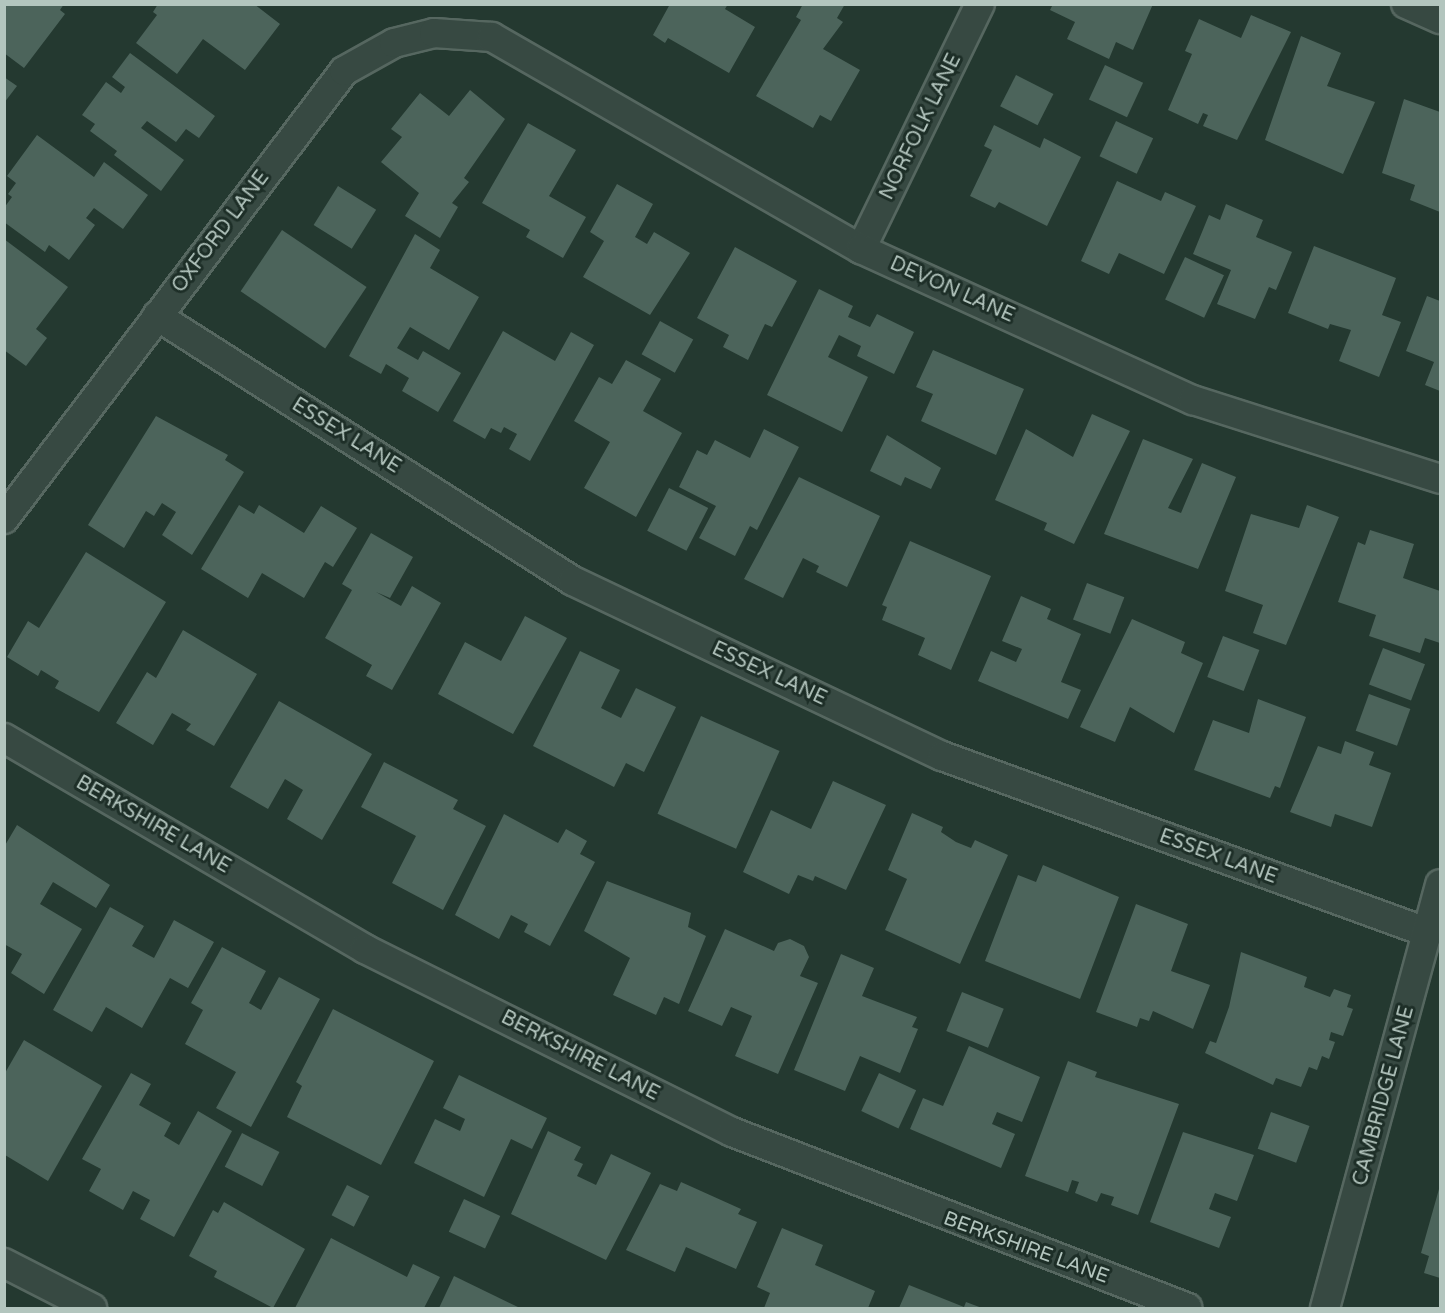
<!DOCTYPE html>
<html>
<head>
<meta charset="utf-8">
<style>
	body { margin:0 }
	#map { position:relative; width:1445px; height:1313px; overflow:hidden; background:#243930; font-family:"Varela Round",sans-serif }
	div>[style] { position:absolute }
	.building>* { inset:0; background:#4c645b; transform-origin:0 0 }
	.roads { filter:drop-shadow(2px 0 #566760) drop-shadow(-2px 0 #566760) drop-shadow(0 2px #566760) drop-shadow(0 -2px #566760) }
	.minor>* { height:28px; margin:-14px; padding:0 14px; transform-origin:14px; border-radius:14px; background:#374942 }
	span { translate:-50% -50%; white-space:nowrap; text-align:center; line-height:1.15; -webkit-text-stroke:6px #1d2e27; paint-order:stroke }
	.street-label { font-size:20px; color:#b3c5be }
	.frame { position:absolute; inset:0; border:6px solid #b3c5be; pointer-events:none }
</style>
</head>
<body>
<div id="map">
	<div class="building">
		<div style="clip-path:polygon(4px 4px,64px 4px,60px 10px,65px 14px,24px 68px,4px 53px)"></div>
		<div style="clip-path:polygon(158px 4px,254px 4px,280px 24px,245px 70px,203px 39px,177px 74px,136px 43px,157px 15px,153px 12px)"></div>
		<div style="clip-path:polygon(670px 4px,728px 4px,725px 9px,755px 27px,729px 73px,668px 38px,665px 43px,653px 35px)"></div>
		<div style="clip-path:polygon(803px 4px,845px 4px,837px 18px,843px 22px,823px 49px,860px 70px,831px 121px,820px 115px,813px 128px,756px 96px,801px 20px,796px 17px)"></div>
		<div style="clip-path:polygon(1053px 4px,1153px 4px,1133px 50px,1116px 42px,1109px 59px,1067px 39px,1075px 22px,1050px 10px)"></div>
		<div style="clip-path:polygon(1251px 15px,1291px 32px,1237px 140px,1203px 126px,1208px 115px,1203px 113px,1198px 124px,1168px 110px,1192px 54px,1185px 51px,1199px 19px,1241px 38px)"></div>
		<div style="clip-path:polygon(1301px 36px,1341px 53px,1327px 86px,1375px 102px,1343px 174px,1265px 140px)"></div>
		<div style="clip-path:polygon(130px 53px,215px 116px,199px 138px,186px 129px,176px 142px,147px 121px,141px 128px,184px 160px,161px 191px,114px 155px,117px 151px,90px 131px,95px 124px,82px 115px,106px 82px,121px 93px,125px 87px,112px 77px)"></div>
		<div style="left:1105px;top:65px;width:42px;height:38px;rotate:25deg"></div>
		<div style="left:1016px;top:75px;width:42px;height:35px;rotate:27deg"></div>
		<div style="clip-path:polygon(4px 77px,17px 86px,4px 103px)"></div>
		<div style="clip-path:polygon(470px 90px,505px 119px,464px 178px,469px 182px,452px 203px,458px 207px,440px 238px,405px 216px,419px 193px,381px 162px,402px 137px,391px 129px,420px 93px,449px 116px)"></div>
		<div style="clip-path:polygon(1404px 99px,1440px 112px,1440px 212px,1410px 200px,1415px 185px,1382px 173px)"></div>
		<div style="left:1116px;top:121px;width:41px;height:39px;rotate:25deg"></div>
		<div style="clip-path:polygon(528px 123px,576px 150px,549px 196px,586px 217px,563px 258px,526px 237px,530px 230px,482px 203px)"></div>
		<div style="clip-path:polygon(994px 125px,1040px 148px,1044px 138px,1081px 157px,1047px 226px,999px 202px,995px 208px,970px 196px,992px 150px,984px 146px)"></div>
		<div style="clip-path:polygon(37px 135px,94px 177px,104px 162px,148px 195px,123px 229px,94px 208px,86px 218px,95px 225px,69px 260px,49px 245px,45px 252px,4px 222px,4px 208px,12px 197px,8px 194px,16px 183px,7px 176px)"></div>
		<div style="clip-path:polygon(1117px 181px,1161px 201px,1165px 192px,1196px 206px,1164px 274px,1119px 253px,1109px 274px,1081px 261px)"></div>
		<div style="clip-path:polygon(617px 184px,653px 204px,635px 237px,647px 244px,654px 232px,690px 253px,650px 315px,583px 277px,604px 241px,590px 232px)"></div>
		<div style="left:338px;top:186px;width:45px;height:46px;rotate:32deg"></div>
		<div style="clip-path:polygon(1226px 204px,1263px 220px,1256px 237px,1292px 252px,1276px 290px,1269px 287px,1255px 319px,1217px 304px,1231px 270px,1193px 254px,1209px 215px,1220px 220px)"></div>
		<div style="left:282px;top:230px;width:102px;height:74px;rotate:34deg"></div>
		<div style="clip-path:polygon(415px 234px,440px 250px,430px 268px,479px 297px,449px 350px,410px 327px,397px 348px,418px 360px,423px 351px,461px 373px,438px 412px,402px 391px,409px 378px,386px 364px,381px 374px,349px 356px)"></div>
		<div style="clip-path:polygon(4px 239px,68px 287px,36px 329px,47px 338px,26px 366px,4px 350px)"></div>
		<div style="clip-path:polygon(1314px 246px,1396px 278px,1382px 315px,1401px 322px,1379px 377px,1339px 361px,1351px 330px,1330px 324px,1328px 329px,1288px 313px)"></div>
		<div style="clip-path:polygon(735px 247px,797px 281px,772px 327px,765px 324px,748px 360px,723px 347px,729px 335px,697px 318px)"></div>
		<div style="left:1185px;top:257px;width:43px;height:47px;rotate:25deg"></div>
		<div style="clip-path:polygon(819px 289px,853px 306px,848px 317px,870px 327px,877px 314px,914px 332px,894px 374px,857px 356px,861px 346px,839px 335px,828px 357px,868px 377px,842px 432px,767px 395px)"></div>
		<div style="clip-path:polygon(1427px 296px,1440px 301px,1440px 391px,1425px 385px,1434px 362px,1406px 351px)"></div>
		<div style="left:660px;top:321px;width:38px;height:38px;rotate:29deg"></div>
		<div style="clip-path:polygon(503px 331px,555px 361px,571px 332px,594px 345px,530px 461px,509px 449px,517px 434px,504px 427px,501px 433px,491px 428px,485px 439px,453px 421px)"></div>
		<div style="clip-path:polygon(933px 350px,1024px 389px,996px 455px,921px 421px,933px 394px,916px 387px)"></div>
		<div style="clip-path:polygon(626px 360px,661px 379px,643px 411px,682px 433px,636px 517px,584px 488px,610px 442px,574px 421px,599px 377px,612px 384px)"></div>
		<div style="clip-path:polygon(1092px 414px,1130px 431px,1074px 544px,1044px 530px,1047px 523px,995px 500px,1026px 429px,1073px 457px)"></div>
		<div style="clip-path:polygon(156px 416px,228px 455px,225px 460px,244px 472px,192px 555px,162px 535px,176px 512px,162px 503px,154px 516px,146px 511px,124px 548px,88px 525px)"></div>
		<div style="clip-path:polygon(764px 429px,799px 447px,757px 530px,750px 526px,735px 556px,699px 538px,716px 506px,679px 487px,697px 450px,707px 455px,715px 440px,750px 458px)"></div>
		<div style="clip-path:polygon(887px 435px,941px 468px,931px 489px,905px 477px,901px 486px,870px 471px)"></div>
		<div style="clip-path:polygon(1143px 439px,1193px 459px,1168px 508px,1181px 513px,1202px 463px,1236px 477px,1198px 569px,1104px 534px)"></div>
		<div style="clip-path:polygon(799px 477px,880px 516px,847px 587px,816px 572px,819px 566px,803px 558px,783px 598px,744px 579px)"></div>
		<div style="left:669px;top:488px;width:44px;height:48px;rotate:27deg"></div>
		<div style="clip-path:polygon(239px 505px,254px 514px,259px 505px,304px 533px,321px 506px,357px 528px,333px 567px,325px 562px,304px 598px,262px 573px,248px 598px,201px 569px)"></div>
		<div style="clip-path:polygon(1307px 505px,1339px 517px,1286px 645px,1253px 633px,1263px 605px,1225px 591px,1251px 514px,1299px 528px)"></div>
		<div style="clip-path:polygon(1370px 530px,1414px 544px,1403px 578px,1440px 591px,1440px 643px,1425px 638px,1420px 653px,1369px 636px,1376px 615px,1338px 602px,1358px 542px,1365px 545px)"></div>
		<div style="clip-path:polygon(371px 533px,413px 557px,390px 598px,376px 592px,401px 606px,412px 586px,441px 603px,392px 690px,366px 676px,372px 665px,325px 638px,352px 590px,342px 584px)"></div>
		<div style="clip-path:polygon(910px 541px,991px 576px,951px 670px,918px 655px,925px 638px,882px 620px,887px 607px,882px 605px)"></div>
		<div style="clip-path:polygon(86px 552px,166px 602px,99px 712px,55px 688px,59px 681px,41px 670px,38px 676px,7px 657px,28px 621px,39px 628px)"></div>
		<div style="left:1087px;top:583px;width:40px;height:39px;rotate:21deg"></div>
		<div style="clip-path:polygon(1021px 596px,1051px 609px,1047px 619px,1081px 634px,1061px 682px,1081px 690px,1068px 719px,978px 681px,991px 651px,1016px 662px,1022px 649px,1002px 641px)"></div>
		<div style="clip-path:polygon(525px 616px,567px 638px,513px 734px,438px 694px,465px 642px,501px 661px)"></div>
		<div style="clip-path:polygon(1132px 619px,1185px 642px,1181px 653px,1203px 663px,1174px 733px,1130px 707px,1115px 742px,1080px 727px)"></div>
		<div style="clip-path:polygon(183px 630px,257px 674px,214px 746px,186px 730px,191px 724px,172px 713px,153px 745px,116px 723px,147px 672px,156px 678px)"></div>
		<div style="left:1223px;top:636px;width:39px;height:44px;rotate:21deg"></div>
		<div style="left:1383px;top:648px;width:45px;height:39px;rotate:21deg"></div>
		<div style="clip-path:polygon(580px 651px,620px 670px,601px 708px,621px 718px,636px 688px,676px 707px,644px 772px,626px 763px,614px 787px,533px 746px)"></div>
		<div style="left:1369px;top:694px;width:44px;height:39px;rotate:20deg"></div>
		<div style="clip-path:polygon(1258px 699px,1306px 717px,1280px 788px,1275px 786px,1270px 798px,1194px 770px,1213px 720px,1249px 733px)"></div>
		<div style="clip-path:polygon(279px 701px,372px 754px,322px 840px,287px 819px,303px 790px,285px 779px,268px 809px,230px 787px)"></div>
		<div style="left:701px;top:716px;width:86px;height:107px;rotate:24deg"></div>
		<div style="clip-path:polygon(1345px 741px,1374px 752px,1369px 765px,1391px 773px,1372px 827px,1335px 814px,1331px 827px,1290px 812px,1318px 746px,1341px 754px)"></div>
		<div style="clip-path:polygon(384px 762px,458px 800px,453px 809px,486px 826px,443px 910px,392px 883px,416px 836px,361px 807px)"></div>
		<div style="clip-path:polygon(833px 781px,886px 805px,846px 890px,815px 876px,813px 881px,798px 875px,789px 894px,743px 872px,771px 810px,811px 829px)"></div>
		<div style="clip-path:polygon(912px 813px,943px 827px,941px 832px,956px 842px,971px 848px,975px 840px,1008px 855px,960px 964px,885px 930px,907px 879px,888px 870px)"></div>
		<div style="clip-path:polygon(504px 814px,558px 843px,566px 829px,587px 841px,580px 854px,595px 862px,550px 946px,524px 932px,528px 924px,511px 915px,499px 939px,455px 915px)"></div>
		<div style="clip-path:polygon(17px 825px,110px 885px,96px 908px,53px 882px,40px 904px,82px 929px,44px 994px,11px 973px,22px 954px,4px 944px,4px 847px)"></div>
		<div style="clip-path:polygon(1043px 865px,1119px 897px,1080px 999px,985px 961px,1018px 875px,1036px 882px)"></div>
		<div style="clip-path:polygon(607px 881px,691px 913px,688px 927px,706px 936px,679px 1004px,664px 997px,656px 1015px,613px 995px,630px 958px,584px 931px)"></div>
		<div style="clip-path:polygon(1136px 904px,1188px 924px,1171px 971px,1210px 985px,1193px 1029px,1153px 1011px,1149px 1021px,1140px 1018px,1137px 1027px,1096px 1012px)"></div>
		<div style="clip-path:polygon(110px 907px,144px 926px,132px 946px,154px 958px,174px 920px,214px 942px,188px 988px,170px 978px,142px 1028px,106px 1007px,92px 1032px,53px 1010px)"></div>
		<div style="clip-path:polygon(725px 929px,774px 951px,778px 943px,790px 939px,804px 946px,809px 957px,800px 976px,818px 983px,778px 1074px,735px 1056px,752px 1016px,731px 1007px,722px 1026px,688px 1011px)"></div>
		<div style="clip-path:polygon(222px 947px,266px 971px,249px 1003px,261px 1010px,279px 977px,320px 999px,251px 1127px,216px 1108px,236px 1072px,185px 1044px,203px 1010px,191px 1003px)"></div>
		<div style="clip-path:polygon(1241px 952px,1307px 977px,1304px 987px,1330px 997px,1334px 989px,1351px 995px,1347px 1007px,1353px 1009px,1343px 1036px,1331px 1032px,1329px 1040px,1335px 1042px,1329px 1059px,1322px 1056px,1317px 1070px,1309px 1067px,1301px 1087px,1276px 1078px,1273px 1085px,1205px 1053px,1210px 1041px,1216px 1043px,1229px 1007px)"></div>
		<div style="clip-path:polygon(841px 954px,874px 968px,862px 996px,917px 1017px,912px 1027px,918px 1029px,900px 1073px,860px 1056px,845px 1091px,794px 1070px)"></div>
		<div style="left:962px;top:992px;width:45px;height:42px;rotate:22deg"></div>
		<div style="clip-path:polygon(333px 1009px,434px 1061px,381px 1165px,287px 1117px,302px 1086px,296px 1082px)"></div>
		<div style="clip-path:polygon(24px 1040px,102px 1086px,48px 1181px,5px 1155px,5px 1073px)"></div>
		<div style="clip-path:polygon(969px 1046px,1040px 1077px,1022px 1122px,997px 1112px,992px 1124px,1015px 1134px,1001px 1168px,910px 1129px,923px 1098px,943px 1106px)"></div>
		<div style="clip-path:polygon(1068px 1061px,1097px 1072px,1095px 1077px,1179px 1104px,1138px 1215px,1111px 1205px,1114px 1197px,1101px 1193px,1097px 1202px,1075px 1193px,1079px 1182px,1072px 1180px,1068px 1192px,1025px 1176px)"></div>
		<div style="clip-path:polygon(131px 1073px,151px 1084px,139px 1105px,171px 1123px,164px 1136px,179px 1145px,198px 1111px,232px 1131px,174px 1237px,140px 1219px,150px 1200px,133px 1191px,123px 1210px,89px 1191px,101px 1169px,82px 1159px)"></div>
		<div style="left:879px;top:1073px;width:41px;height:42px;rotate:25deg"></div>
		<div style="clip-path:polygon(459px 1075px,547px 1118px,532px 1149px,511px 1139px,484px 1197px,414px 1163px,435px 1119px,460px 1131px,465px 1119px,443px 1108px)"></div>
		<div style="left:1271px;top:1112px;width:41px;height:39px;rotate:20deg"></div>
		<div style="clip-path:polygon(548px 1131px,581px 1147px,574px 1160px,583px 1164px,577px 1176px,596px 1185px,611px 1154px,651px 1173px,606px 1260px,511px 1214px)"></div>
		<div style="clip-path:polygon(1183px 1132px,1254px 1155px,1237px 1201px,1215px 1193px,1209px 1209px,1231px 1217px,1219px 1248px,1150px 1222px)"></div>
		<div style="left:242px;top:1133px;width:42px;height:38px;rotate:27deg"></div>
		<div style="clip-path:polygon(681px 1182px,741px 1209px,738px 1214px,757px 1222px,736px 1269px,686px 1247px,675px 1272px,626px 1250px,660px 1184px,677px 1191px)"></div>
		<div style="left:347px;top:1185px;width:25px;height:34px;rotate:27deg"></div>
		<div style="clip-path:polygon(1439px 1189px,1440px 1190px,1440px 1278px,1424px 1273px,1429px 1256px,1421px 1253px)"></div>
		<div style="left:464px;top:1199px;width:40px;height:36px;rotate:25deg"></div>
		<div style="clip-path:polygon(224px 1202px,305px 1249px,273px 1308px,214px 1277px,217px 1271px,189px 1256px,213px 1210px,218px 1213px)"></div>
		<div style="clip-path:polygon(782px 1228px,823px 1245px,815px 1265px,875px 1291px,868px 1308px,764px 1308px,770px 1293px,757px 1287px)"></div>
		<div style="clip-path:polygon(331px 1238px,407px 1277px,413px 1264px,440px 1277px,424px 1308px,295px 1308px)"></div>
		<div style="clip-path:polygon(454px 1276px,520px 1308px,439px 1308px)"></div>
		<div style="clip-path:polygon(909px 1285px,964px 1307px,966px 1302px,982px 1308px,899px 1308px)"></div>
	</div>
	<div class="roads">
		<div class="minor">
			<div style="left:1406px;top:4px;width:37px;rotate:24deg"></div>
			<div style="left:861px;top:249px;width:272px;rotate:-64.1deg"></div>
			<div style="left:157px;top:316px;width:493px;rotate:32.5deg"></div>
			<div style="left:573px;top:581px;width:408px;rotate:25.4deg"></div>
			<div style="left:942px;top:756px;width:518px;rotate:19.97deg"></div>
			<div style="left:4px;top:519px;width:562px;rotate:-52.8deg"></div>
			<div style="left:344px;top:71px;width:57px;rotate:-29.2deg"></div>
			<div style="left:394px;top:43px;width:41px;rotate:-14deg"></div>
			<div style="left:434px;top:33px;width:58px;rotate:3.9deg"></div>
			<div style="left:492px;top:37px;width:426px;rotate:29.9deg"></div>
			<div style="left:861px;top:249px;width:365px;rotate:24.5deg"></div>
			<div style="left:1193px;top:400px;width:259px;rotate:17.7deg"></div>
			<div style="left:4px;top:738px;width:418px;rotate:30.3deg"></div>
			<div style="left:365px;top:949px;width:410px;rotate:26.5deg"></div>
			<div style="left:732px;top:1132px;width:488px;rotate:21.1deg"></div>
			<div style="left:4px;top:1263px;width:99px;rotate:27.1deg"></div>
			<div style="left:1325px;top:1308px;width:439px;rotate:-74.8deg"></div>
		</div>
	</div>
	<div class="street-label">
		<span style="left:921px;top:127px;rotate:-64deg">NORFOLK LANE</span>
		<span style="left:221px;top:232px;rotate:-53deg">OXFORD LANE</span>
		<span style="left:952px;top:290px;rotate:24deg">DEVON LANE</span>
		<span style="left:346px;top:436px;rotate:32deg">ESSEX LANE</span>
		<span style="left:769px;top:674px;rotate:25deg">ESSEX LANE</span>
		<span style="left:153px;top:825px;rotate:30deg">BERKSHIRE LANE</span>
		<span style="left:1218px;top:857px;rotate:20deg">ESSEX LANE</span>
		<span style="left:580px;top:1056px;rotate:27deg">BERKSHIRE LANE</span>
		<span style="left:1384px;top:1096px;rotate:-75deg">CAMBRIDGE LANE</span>
		<span style="left:1026px;top:1248px;rotate:20deg">BERKSHIRE LANE</span>
	</div>
	<div class="frame"></div>
</div>
</body>
</html>
